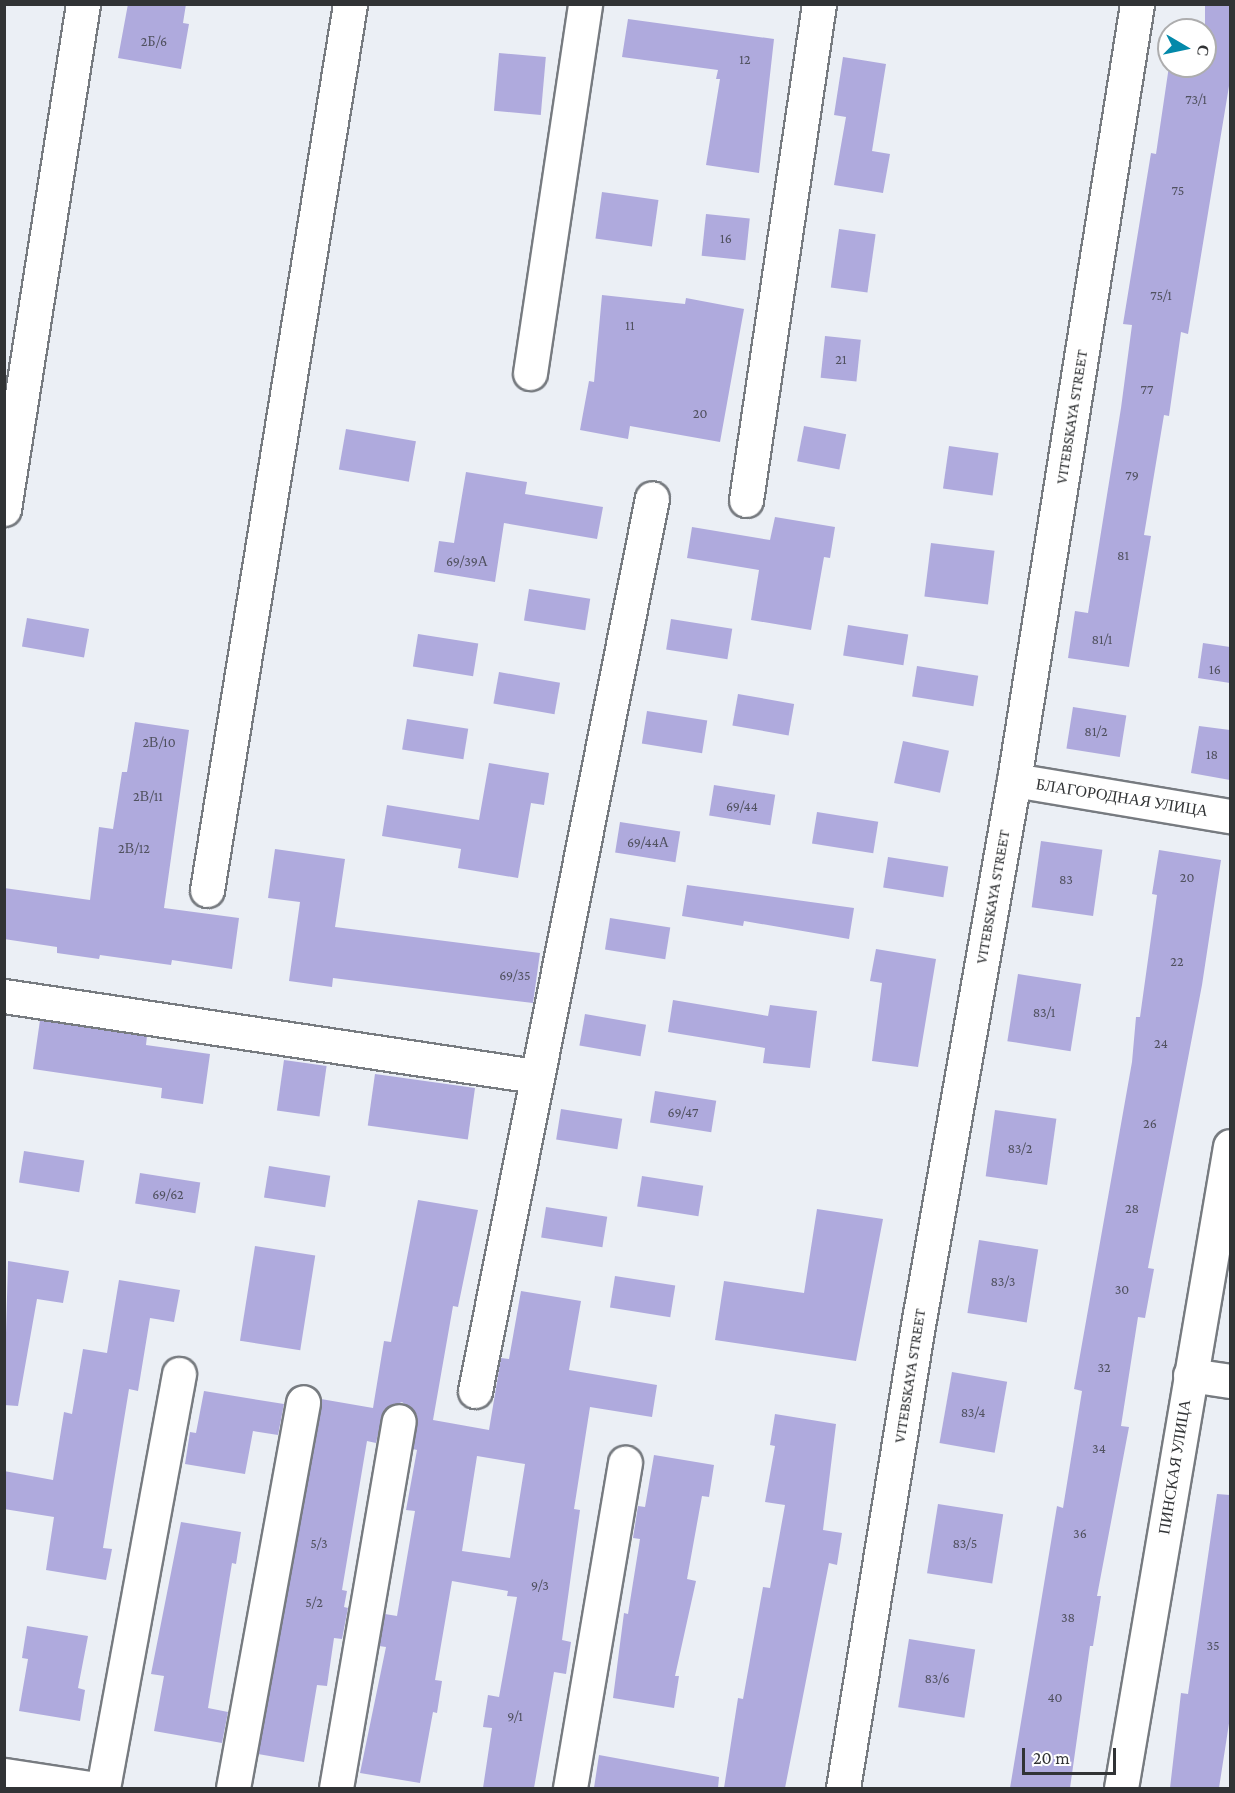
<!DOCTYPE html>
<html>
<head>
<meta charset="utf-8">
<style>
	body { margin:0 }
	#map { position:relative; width:1235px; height:1793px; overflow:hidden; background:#ebeff5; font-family:"Crimson Pro",serif }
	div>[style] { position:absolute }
	.building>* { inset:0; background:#afaadd; transform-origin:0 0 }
	.roads { filter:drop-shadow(2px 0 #777b80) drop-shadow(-2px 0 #777b80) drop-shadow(0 2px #777b80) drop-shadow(0 -2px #777b80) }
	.minor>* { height:33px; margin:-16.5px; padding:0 16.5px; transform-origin:16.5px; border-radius:16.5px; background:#fff }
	span { translate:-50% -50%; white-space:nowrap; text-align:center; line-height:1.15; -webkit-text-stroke:4.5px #fff; paint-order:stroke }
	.number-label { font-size:14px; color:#50515f }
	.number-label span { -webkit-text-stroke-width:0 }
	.street-label { font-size:16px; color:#313335 }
	.frame { position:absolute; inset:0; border:6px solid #313335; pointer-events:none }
	.north { position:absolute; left:1157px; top:18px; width:60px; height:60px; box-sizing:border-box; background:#fff; border:2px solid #adadae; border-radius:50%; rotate:99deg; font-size:16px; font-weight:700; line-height:24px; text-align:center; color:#313335 }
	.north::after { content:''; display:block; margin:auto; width:21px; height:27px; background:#0389aa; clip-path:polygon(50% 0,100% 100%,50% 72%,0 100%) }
	.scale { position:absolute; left:1022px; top:1748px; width:94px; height:27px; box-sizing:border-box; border:3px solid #313335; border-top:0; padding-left:8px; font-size:18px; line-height:21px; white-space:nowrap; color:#313335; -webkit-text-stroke:4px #fff; paint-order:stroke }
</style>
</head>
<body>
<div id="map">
	<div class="building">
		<div style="clip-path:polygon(128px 4px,186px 4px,183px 23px,189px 24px,181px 69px,118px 58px)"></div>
		<div style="clip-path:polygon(1205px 4px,1230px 4px,1230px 80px,1188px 334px,1181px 332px,1169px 416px,1164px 415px,1144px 535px,1151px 536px,1129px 667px,1068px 658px,1075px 611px,1088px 613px,1121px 408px,1132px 325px,1123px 324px,1151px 153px,1156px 154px,1169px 66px,1205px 66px)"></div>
		<div style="clip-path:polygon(628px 19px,774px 39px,759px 173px,706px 165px,720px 79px,716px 79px,718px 70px,622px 57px)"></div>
		<div style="left:499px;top:53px;width:47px;height:58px;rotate:5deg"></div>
		<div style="clip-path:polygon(843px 57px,886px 64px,872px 151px,890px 154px,883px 193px,834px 185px,846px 117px,834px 115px)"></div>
		<div style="left:602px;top:192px;width:57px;height:47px;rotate:8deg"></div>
		<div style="left:706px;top:214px;width:44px;height:42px;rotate:6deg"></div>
		<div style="left:839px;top:229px;width:37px;height:59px;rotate:8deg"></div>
		<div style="clip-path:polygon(602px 295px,685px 304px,686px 298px,744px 309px,720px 442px,630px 426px,628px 439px,580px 430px,589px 381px,594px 382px)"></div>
		<div style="left:825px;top:336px;width:36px;height:42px;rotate:6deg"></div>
		<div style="left:804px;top:426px;width:43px;height:36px;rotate:11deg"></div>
		<div style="left:346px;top:429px;width:71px;height:41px;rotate:10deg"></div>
		<div style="left:949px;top:446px;width:50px;height:43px;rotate:8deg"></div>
		<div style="clip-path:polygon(466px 472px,527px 482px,525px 494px,603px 507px,597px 539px,504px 523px,495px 582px,434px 572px,439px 541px,454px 543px)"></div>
		<div style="clip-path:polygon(775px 517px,835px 527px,830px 558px,824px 557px,811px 630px,751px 620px,759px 570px,687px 558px,692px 527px,770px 540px)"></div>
		<div style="left:931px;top:543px;width:64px;height:54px;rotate:7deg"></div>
		<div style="left:529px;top:589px;width:62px;height:32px;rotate:9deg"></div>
		<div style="left:27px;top:618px;width:63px;height:29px;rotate:10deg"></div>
		<div style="left:671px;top:619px;width:62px;height:31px;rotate:9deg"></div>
		<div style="left:848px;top:625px;width:61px;height:31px;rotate:9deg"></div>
		<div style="left:418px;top:634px;width:61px;height:33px;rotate:9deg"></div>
		<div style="clip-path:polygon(1203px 643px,1230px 647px,1230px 683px,1198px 678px)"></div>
		<div style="left:917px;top:666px;width:62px;height:31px;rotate:9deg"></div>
		<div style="left:499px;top:672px;width:62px;height:32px;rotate:10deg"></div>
		<div style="left:738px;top:694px;width:57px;height:32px;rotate:10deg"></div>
		<div style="left:1073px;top:707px;width:54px;height:42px;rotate:9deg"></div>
		<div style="left:647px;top:711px;width:61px;height:33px;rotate:9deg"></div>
		<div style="left:407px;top:719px;width:62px;height:31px;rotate:9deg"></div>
		<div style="clip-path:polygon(135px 722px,189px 730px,164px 908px,239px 918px,232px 969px,172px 960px,171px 965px,100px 955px,99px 959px,57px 953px,57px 947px,4px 939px,4px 888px,90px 900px,99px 827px,113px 829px,122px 772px,127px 772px)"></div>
		<div style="clip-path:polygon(1199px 726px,1230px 730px,1230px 780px,1191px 773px)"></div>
		<div style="left:903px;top:741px;width:47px;height:43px;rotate:12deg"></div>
		<div style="clip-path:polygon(489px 763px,549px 773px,544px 805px,531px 803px,518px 878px,458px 868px,461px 849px,382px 836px,387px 805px,479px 820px)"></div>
		<div style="left:714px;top:785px;width:62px;height:31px;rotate:9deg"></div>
		<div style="left:817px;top:812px;width:62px;height:32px;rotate:9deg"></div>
		<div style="left:620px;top:822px;width:61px;height:31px;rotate:9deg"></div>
		<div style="left:1041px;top:841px;width:62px;height:67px;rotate:8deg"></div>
		<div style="clip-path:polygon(275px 849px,345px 859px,335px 927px,540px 953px,533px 1003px,333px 978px,332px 987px,289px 981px,300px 902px,268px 898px)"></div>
		<div style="clip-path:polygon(1159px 850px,1221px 860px,1202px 985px,1148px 1268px,1154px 1269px,1145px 1318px,1138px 1317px,1121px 1426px,1129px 1427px,1097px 1596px,1101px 1596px,1093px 1646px,1090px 1646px,1070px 1788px,1010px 1788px,1057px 1506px,1063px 1508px,1082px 1391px,1074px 1389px,1132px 1062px,1136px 1017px,1140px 1017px,1157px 895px,1152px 894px)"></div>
		<div style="left:888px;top:857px;width:61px;height:31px;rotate:9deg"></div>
		<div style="clip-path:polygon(687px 885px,854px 908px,849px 939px,744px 921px,743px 926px,682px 916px)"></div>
		<div style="left:610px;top:918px;width:61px;height:32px;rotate:9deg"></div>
		<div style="clip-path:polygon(876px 949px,936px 959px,918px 1067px,872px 1061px,882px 983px,870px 981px)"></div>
		<div style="left:1018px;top:974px;width:64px;height:68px;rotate:9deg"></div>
		<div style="clip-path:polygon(673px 1000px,768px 1016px,770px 1005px,817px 1011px,810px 1068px,763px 1063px,765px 1048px,668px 1032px)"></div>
		<div style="left:585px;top:1014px;width:62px;height:32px;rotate:10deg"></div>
		<div style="clip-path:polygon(40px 1020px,147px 1036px,146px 1045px,210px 1054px,203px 1104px,161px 1098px,162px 1088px,33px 1069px)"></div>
		<div style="left:284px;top:1060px;width:43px;height:51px;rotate:8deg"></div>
		<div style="left:375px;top:1074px;width:101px;height:52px;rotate:8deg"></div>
		<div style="left:655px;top:1091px;width:62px;height:32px;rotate:9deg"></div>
		<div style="left:561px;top:1109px;width:62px;height:31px;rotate:9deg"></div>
		<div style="left:995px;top:1110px;width:62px;height:67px;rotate:8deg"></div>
		<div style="left:24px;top:1151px;width:61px;height:32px;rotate:9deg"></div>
		<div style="left:269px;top:1166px;width:62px;height:32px;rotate:9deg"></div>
		<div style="left:140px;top:1173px;width:61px;height:31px;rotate:9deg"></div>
		<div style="left:642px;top:1176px;width:62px;height:31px;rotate:9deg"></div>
		<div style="clip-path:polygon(evenodd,418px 1200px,478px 1210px,458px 1307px,453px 1306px,433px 1420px,489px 1430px,501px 1358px,509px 1359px,521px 1291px,581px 1301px,569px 1370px,657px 1385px,652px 1417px,590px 1407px,574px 1509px,580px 1510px,562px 1640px,571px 1642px,566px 1674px,554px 1672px,534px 1788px,483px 1788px,492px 1728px,483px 1727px,488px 1695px,499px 1697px,517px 1597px,507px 1596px,508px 1591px,452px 1581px,435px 1680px,442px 1681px,437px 1713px,433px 1712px,420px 1783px,360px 1773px,386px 1647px,379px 1646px,385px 1614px,397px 1616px,415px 1511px,406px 1510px,417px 1450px,413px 1449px,417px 1415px,402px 1402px,384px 1410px,376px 1443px,367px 1441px,342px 1590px,347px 1591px,344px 1607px,348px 1608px,342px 1639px,334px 1638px,327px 1686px,317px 1685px,304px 1762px,258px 1754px,321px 1399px,373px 1408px,384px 1341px,391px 1342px,418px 1200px,477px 1456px,525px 1464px,510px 1558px,462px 1551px,477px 1456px)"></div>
		<div style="left:546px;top:1207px;width:62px;height:31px;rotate:9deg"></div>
		<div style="clip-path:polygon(817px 1209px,883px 1219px,856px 1361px,715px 1340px,724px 1281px,804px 1293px)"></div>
		<div style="left:979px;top:1240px;width:60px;height:74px;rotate:9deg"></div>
		<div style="left:255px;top:1246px;width:61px;height:96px;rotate:9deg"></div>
		<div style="clip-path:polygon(8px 1261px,69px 1271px,63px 1303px,37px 1299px,18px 1406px,4px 1405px)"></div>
		<div style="left:615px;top:1276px;width:61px;height:32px;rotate:9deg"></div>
		<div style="clip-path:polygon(119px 1280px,180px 1290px,174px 1322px,150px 1318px,138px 1391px,129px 1389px,103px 1548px,112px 1549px,106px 1580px,46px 1570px,54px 1517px,4px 1509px,4px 1471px,53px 1480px,64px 1412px,72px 1414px,83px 1349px,107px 1353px)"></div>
		<div style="left:952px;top:1372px;width:56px;height:72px;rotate:10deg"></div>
		<div style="clip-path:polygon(204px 1391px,284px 1404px,278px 1435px,253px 1431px,245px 1474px,185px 1464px,190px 1432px,196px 1433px)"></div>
		<div style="clip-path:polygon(775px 1414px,836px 1424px,823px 1530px,842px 1533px,837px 1565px,829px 1563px,785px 1788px,724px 1788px,738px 1698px,743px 1699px,763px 1587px,770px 1588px,785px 1505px,765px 1502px,775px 1446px,770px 1445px)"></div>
		<div style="clip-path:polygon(654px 1455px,714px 1465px,709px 1497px,702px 1496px,687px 1579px,696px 1581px,675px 1676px,679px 1676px,674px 1708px,613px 1698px,624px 1613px,628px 1614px,640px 1539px,633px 1538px,638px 1506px,645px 1507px)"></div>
		<div style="clip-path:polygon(1217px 1494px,1230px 1495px,1230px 1717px,1219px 1788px,1170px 1788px,1181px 1693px,1188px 1694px)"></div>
		<div style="left:938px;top:1504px;width:66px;height:70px;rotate:9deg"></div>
		<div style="clip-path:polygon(181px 1522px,241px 1532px,236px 1564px,232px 1563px,208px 1708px,228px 1712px,222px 1743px,154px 1731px,164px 1676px,151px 1674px)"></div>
		<div style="clip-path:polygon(27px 1626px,88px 1636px,78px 1688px,85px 1690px,80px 1721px,19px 1711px,28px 1659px,22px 1658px)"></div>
		<div style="left:909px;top:1639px;width:67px;height:69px;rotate:9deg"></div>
		<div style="clip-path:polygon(599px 1755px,719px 1777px,718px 1788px,594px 1788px)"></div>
	</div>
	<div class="roads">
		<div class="minor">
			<div style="left:530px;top:373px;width:373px;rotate:-81.5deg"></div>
			<div style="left:746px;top:500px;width:501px;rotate:-81.63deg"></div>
			<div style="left:4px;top:509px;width:511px;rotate:-81.11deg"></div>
			<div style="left:1014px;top:780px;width:219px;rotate:9.5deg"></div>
			<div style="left:207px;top:890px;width:897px;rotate:-80.83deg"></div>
			<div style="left:4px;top:996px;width:537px;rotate:8.57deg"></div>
			<div style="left:1190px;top:1375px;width:40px;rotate:8.5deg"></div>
			<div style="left:475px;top:1391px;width:910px;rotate:-78.79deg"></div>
			<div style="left:4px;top:1775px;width:87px;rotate:8.6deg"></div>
			<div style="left:103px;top:1788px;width:421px;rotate:-79.6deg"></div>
			<div style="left:233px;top:1788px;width:392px;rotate:-79.7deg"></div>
			<div style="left:336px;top:1788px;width:372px;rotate:-80.3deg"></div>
			<div style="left:570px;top:1788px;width:330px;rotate:-80.4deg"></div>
			<div style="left:843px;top:1788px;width:480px;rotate:-80.8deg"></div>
			<div style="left:920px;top:1314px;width:542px;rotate:-80.02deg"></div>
			<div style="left:1014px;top:780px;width:786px;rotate:-80.99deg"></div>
			<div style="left:1121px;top:1788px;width:651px;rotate:-80.36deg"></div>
		</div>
	</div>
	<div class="number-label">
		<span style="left:154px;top:41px">2Б/6</span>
		<span style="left:745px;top:59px">12</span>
		<span style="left:1196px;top:99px">73/1</span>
		<span style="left:1178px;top:190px">75</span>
		<span style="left:726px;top:238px">16</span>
		<span style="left:1161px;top:295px">75/1</span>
		<span style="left:630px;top:325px">11</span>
		<span style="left:841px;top:359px">21</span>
		<span style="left:1147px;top:389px">77</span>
		<span style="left:700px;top:413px">20</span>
		<span style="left:1132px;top:475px">79</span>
		<span style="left:1123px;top:555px">81</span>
		<span style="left:467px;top:561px">69/39А</span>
		<span style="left:1102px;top:639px">81/1</span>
		<span style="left:1215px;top:669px">16</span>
		<span style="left:1096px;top:731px">81/2</span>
		<span style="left:159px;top:742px">2В/10</span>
		<span style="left:1212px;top:754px">18</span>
		<span style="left:148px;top:796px">2В/11</span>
		<span style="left:742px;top:806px">69/44</span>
		<span style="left:648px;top:842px">69/44А</span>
		<span style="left:134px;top:848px">2В/12</span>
		<span style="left:1187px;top:877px">20</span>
		<span style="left:1066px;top:879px">83</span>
		<span style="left:1177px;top:961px">22</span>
		<span style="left:515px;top:975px">69/35</span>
		<span style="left:1044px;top:1012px">83/1</span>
		<span style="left:1161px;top:1043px">24</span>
		<span style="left:683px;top:1112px">69/47</span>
		<span style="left:1150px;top:1123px">26</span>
		<span style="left:1020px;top:1148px">83/2</span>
		<span style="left:168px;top:1194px">69/62</span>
		<span style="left:1132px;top:1208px">28</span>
		<span style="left:1003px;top:1281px">83/3</span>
		<span style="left:1122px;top:1289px">30</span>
		<span style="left:1104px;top:1367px">32</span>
		<span style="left:973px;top:1412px">83/4</span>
		<span style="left:1099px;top:1448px">34</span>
		<span style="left:1080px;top:1533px">36</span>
		<span style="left:319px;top:1543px">5/3</span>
		<span style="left:965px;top:1543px">83/5</span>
		<span style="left:540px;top:1585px">9/3</span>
		<span style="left:314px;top:1602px">5/2</span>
		<span style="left:1068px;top:1617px">38</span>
		<span style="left:1213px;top:1645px">35</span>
		<span style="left:937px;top:1678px">83/6</span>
		<span style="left:1055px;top:1697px">40</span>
		<span style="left:515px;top:1716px">9/1</span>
	</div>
	<div class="street-label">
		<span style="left:1072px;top:417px;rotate:-81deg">VITEBSKAYA STREET</span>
		<span style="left:1122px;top:798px;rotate:9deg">БЛАГОРОДНАЯ УЛИЦА</span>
		<span style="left:993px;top:897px;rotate:-80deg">VITEBSKAYA STREET</span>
		<span style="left:910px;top:1376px;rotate:-81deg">VITEBSKAYA STREET</span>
		<span style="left:1175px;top:1467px;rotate:-81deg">ПИНСКАЯ УЛИЦА</span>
	</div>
	<div class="frame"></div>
	<div class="north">С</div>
	<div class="scale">20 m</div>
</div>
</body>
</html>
